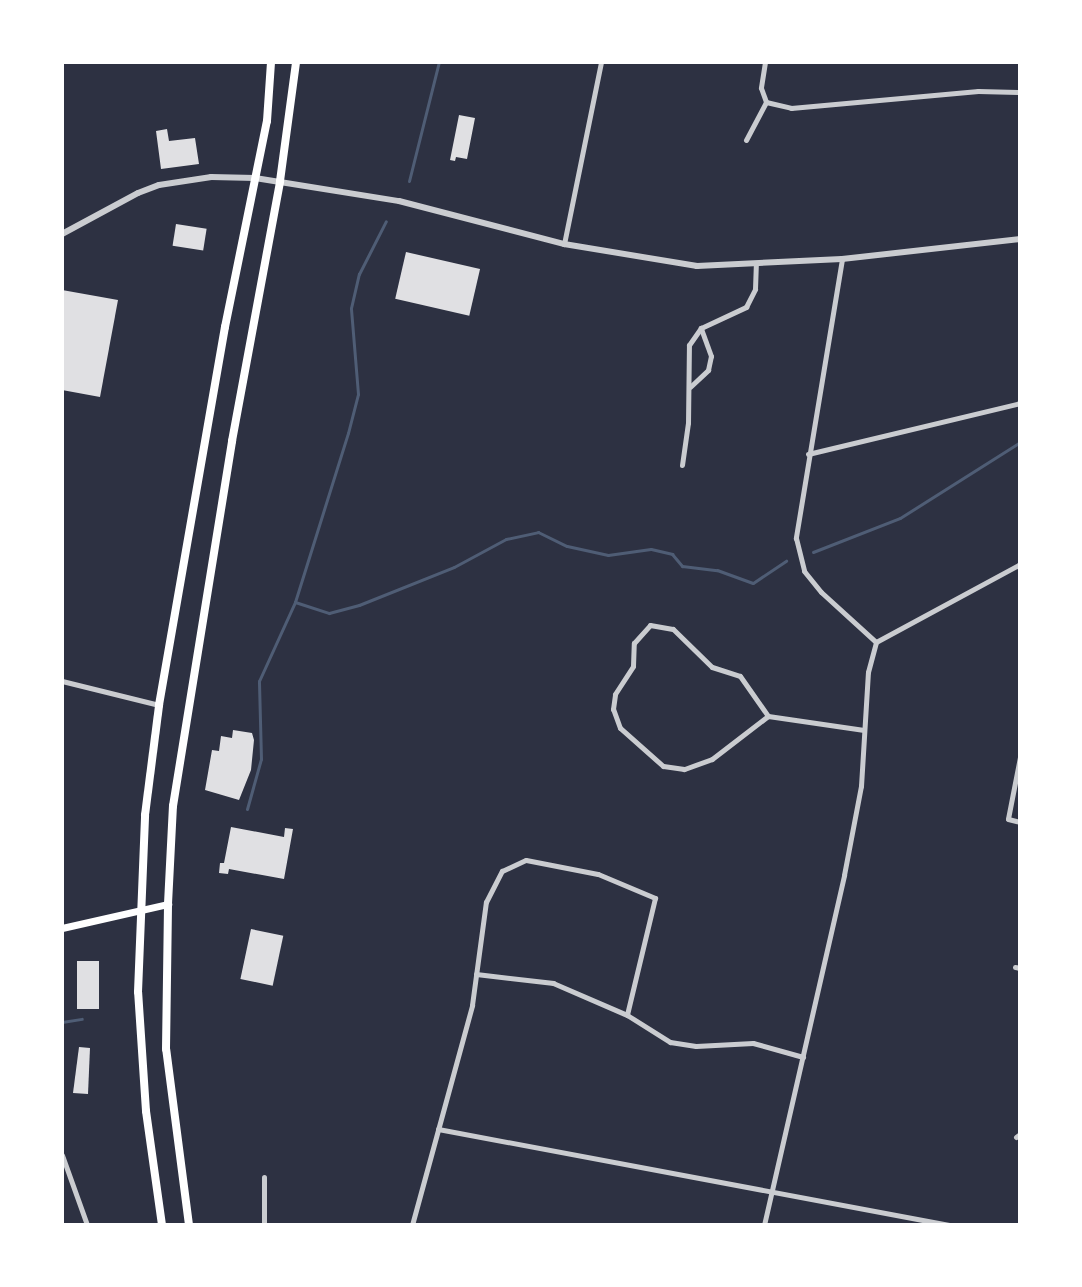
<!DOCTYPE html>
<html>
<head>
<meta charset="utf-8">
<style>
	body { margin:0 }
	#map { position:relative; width:1082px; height:1287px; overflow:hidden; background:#2d3142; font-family:"Noto Sans",sans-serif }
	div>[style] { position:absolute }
	.stream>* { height:3px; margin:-1.5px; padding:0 1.5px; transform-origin:1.5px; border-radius:1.5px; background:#4f5d75 }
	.building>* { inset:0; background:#e0e0e3; transform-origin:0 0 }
	.minor>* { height:5px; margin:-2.5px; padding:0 2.5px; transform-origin:2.5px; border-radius:2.5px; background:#caccd0 }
	.tertiary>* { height:6px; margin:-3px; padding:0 3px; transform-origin:3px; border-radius:3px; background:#caccd0 }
	.secondary>* { height:7px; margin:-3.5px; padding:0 3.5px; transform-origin:3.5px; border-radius:3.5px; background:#fff }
	.primary>* { height:8px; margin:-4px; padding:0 4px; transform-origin:4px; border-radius:4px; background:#fff }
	span { translate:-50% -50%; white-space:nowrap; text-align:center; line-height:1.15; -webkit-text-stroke:6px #fff; paint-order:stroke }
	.frame { position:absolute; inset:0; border:64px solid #fff; pointer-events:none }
</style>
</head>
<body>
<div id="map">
	<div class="stream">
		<div style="left:409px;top:181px;width:123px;rotate:-75.9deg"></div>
		<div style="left:813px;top:552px;width:93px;rotate:-21.3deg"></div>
		<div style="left:900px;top:518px;width:142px;rotate:-32.3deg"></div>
		<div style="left:295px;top:602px;width:36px;rotate:18deg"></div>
		<div style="left:329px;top:613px;width:31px;rotate:-15deg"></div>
		<div style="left:359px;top:605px;width:102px;rotate:-21.8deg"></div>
		<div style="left:454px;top:567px;width:59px;rotate:-28.3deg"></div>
		<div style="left:506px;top:539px;width:33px;rotate:-12deg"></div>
		<div style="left:538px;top:532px;width:32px;rotate:26deg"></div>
		<div style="left:567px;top:546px;width:42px;rotate:12.4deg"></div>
		<div style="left:608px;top:555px;width:43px;rotate:-7.9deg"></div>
		<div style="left:651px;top:549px;width:22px;rotate:13deg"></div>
		<div style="left:672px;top:554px;width:16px;rotate:50deg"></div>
		<div style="left:682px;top:566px;width:35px;rotate:7deg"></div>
		<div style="left:717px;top:570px;width:38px;rotate:20deg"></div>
		<div style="left:753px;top:583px;width:40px;rotate:-34deg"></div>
		<div style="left:247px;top:809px;width:52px;rotate:-74.4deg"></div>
		<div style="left:261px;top:759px;width:78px;rotate:-91.5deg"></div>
		<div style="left:259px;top:681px;width:87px;rotate:-65.5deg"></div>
		<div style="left:295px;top:602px;width:177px;rotate:-72.6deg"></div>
		<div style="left:348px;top:433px;width:40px;rotate:-75.6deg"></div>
		<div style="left:358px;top:394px;width:86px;rotate:-94.7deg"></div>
		<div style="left:351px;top:308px;width:35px;rotate:-77deg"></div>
		<div style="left:359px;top:274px;width:59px;rotate:-63deg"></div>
		<div style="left:62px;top:1022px;width:20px;rotate:-9deg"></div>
	</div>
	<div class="building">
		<div style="clip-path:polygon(459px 115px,475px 118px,467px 159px,456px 157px,455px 161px,450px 160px)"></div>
		<div style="clip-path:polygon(167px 129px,169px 141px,195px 138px,199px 164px,161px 169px,156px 131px)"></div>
		<div style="left:176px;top:224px;width:31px;height:22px;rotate:9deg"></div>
		<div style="left:406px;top:252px;width:76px;height:48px;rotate:13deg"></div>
		<div style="clip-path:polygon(62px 290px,118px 300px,100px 397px,62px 390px)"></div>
		<div style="clip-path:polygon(233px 730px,252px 733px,254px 740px,251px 770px,239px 800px,205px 790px,212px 750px,219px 751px,221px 736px,232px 738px)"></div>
		<div style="clip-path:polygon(231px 827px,284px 837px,285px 828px,293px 829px,284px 879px,229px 869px,228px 874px,219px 873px,220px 863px,224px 863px)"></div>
		<div style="left:251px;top:929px;width:33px;height:51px;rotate:12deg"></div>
		<div style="left:77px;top:961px;width:22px;height:48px"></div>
		<div style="clip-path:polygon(79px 1047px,90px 1048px,88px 1094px,73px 1093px)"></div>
	</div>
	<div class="minor">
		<div style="left:765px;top:62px;width:26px;rotate:99deg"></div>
		<div style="left:761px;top:88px;width:15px;rotate:70deg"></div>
		<div style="left:766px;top:102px;width:26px;rotate:13deg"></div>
		<div style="left:791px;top:108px;width:188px;rotate:-5.2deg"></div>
		<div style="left:978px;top:91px;width:42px;rotate:1.4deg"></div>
		<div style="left:746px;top:140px;width:43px;rotate:-62.2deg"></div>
		<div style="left:564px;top:244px;width:186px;rotate:-78.5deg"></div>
		<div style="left:842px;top:259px;width:283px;rotate:99.4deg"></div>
		<div style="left:796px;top:538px;width:34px;rotate:76deg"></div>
		<div style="left:804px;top:571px;width:27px;rotate:51deg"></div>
		<div style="left:821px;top:592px;width:74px;rotate:42.3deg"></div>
		<div style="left:690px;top:387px;width:25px;rotate:-43deg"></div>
		<div style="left:708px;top:370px;width:14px;rotate:-78deg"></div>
		<div style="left:711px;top:356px;width:30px;rotate:-110deg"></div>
		<div style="left:808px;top:454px;width:218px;rotate:-13.5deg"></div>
		<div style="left:682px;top:465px;width:42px;rotate:-81.9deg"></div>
		<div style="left:688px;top:423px;width:78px;rotate:-89.3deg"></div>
		<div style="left:689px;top:345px;width:21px;rotate:-55deg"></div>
		<div style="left:701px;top:328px;width:50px;rotate:-25deg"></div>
		<div style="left:746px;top:307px;width:20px;rotate:-63deg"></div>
		<div style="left:755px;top:289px;width:24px;rotate:-88deg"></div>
		<div style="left:876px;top:642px;width:164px;rotate:-28.4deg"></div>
		<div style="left:62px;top:681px;width:100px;rotate:13.9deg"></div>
		<div style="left:768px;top:716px;width:71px;rotate:142.5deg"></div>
		<div style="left:712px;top:759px;width:30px;rotate:160deg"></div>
		<div style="left:684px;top:769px;width:21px;rotate:-172deg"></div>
		<div style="left:663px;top:766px;width:57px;rotate:-138.5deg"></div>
		<div style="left:620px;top:728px;width:20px;rotate:-110deg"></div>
		<div style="left:613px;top:709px;width:15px;rotate:-82deg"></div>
		<div style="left:615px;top:694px;width:33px;rotate:-57deg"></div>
		<div style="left:633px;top:666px;width:23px;rotate:-88deg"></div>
		<div style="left:634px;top:643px;width:24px;rotate:-48deg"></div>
		<div style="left:650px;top:625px;width:23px;rotate:10deg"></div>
		<div style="left:673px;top:629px;width:54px;rotate:44.3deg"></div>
		<div style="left:712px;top:667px;width:29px;rotate:18deg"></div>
		<div style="left:740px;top:676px;width:49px;rotate:55deg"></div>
		<div style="left:768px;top:716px;width:97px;rotate:8.3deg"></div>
		<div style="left:1020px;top:757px;width:63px;rotate:101deg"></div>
		<div style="left:1008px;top:819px;width:12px;rotate:14deg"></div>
		<div style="left:1015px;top:967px;width:5px;rotate:11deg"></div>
		<div style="left:476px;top:974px;width:78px;rotate:6.7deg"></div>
		<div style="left:553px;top:983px;width:81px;rotate:23.4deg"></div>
		<div style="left:627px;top:1015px;width:51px;rotate:32.1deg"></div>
		<div style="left:670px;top:1042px;width:26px;rotate:9deg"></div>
		<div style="left:696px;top:1046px;width:57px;rotate:-3deg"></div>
		<div style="left:753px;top:1043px;width:52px;rotate:15.6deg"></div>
		<div style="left:438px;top:1129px;width:520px;rotate:10.64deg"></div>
		<div style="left:1016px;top:1137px;width:5px;rotate:-37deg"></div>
		<div style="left:62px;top:1155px;width:74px;rotate:70.3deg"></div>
		<div style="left:264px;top:1225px;width:48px;rotate:-90deg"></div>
		<div style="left:412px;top:1225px;width:228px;rotate:-74.7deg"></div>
		<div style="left:472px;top:1005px;width:104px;rotate:-82.3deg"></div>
		<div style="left:486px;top:902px;width:35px;rotate:-63deg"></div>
		<div style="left:502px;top:871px;width:26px;rotate:-25deg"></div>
		<div style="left:526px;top:860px;width:73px;rotate:11deg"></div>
		<div style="left:598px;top:874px;width:62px;rotate:22.8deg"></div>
		<div style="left:655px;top:898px;width:120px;rotate:103.5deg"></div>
		<div style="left:764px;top:1225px;width:359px;rotate:-77.1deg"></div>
		<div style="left:844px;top:875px;width:91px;rotate:-79.2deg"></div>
		<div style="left:861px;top:786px;width:114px;rotate:-86.5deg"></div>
		<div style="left:868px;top:672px;width:31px;rotate:-75deg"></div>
	</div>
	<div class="tertiary">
		<div style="left:62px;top:234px;width:86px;rotate:-28.3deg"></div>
		<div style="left:138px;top:193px;width:22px;rotate:-21deg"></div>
		<div style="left:159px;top:185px;width:53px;rotate:-8.7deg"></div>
		<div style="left:211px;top:177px;width:44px;rotate:1.3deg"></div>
		<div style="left:255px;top:178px;width:146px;rotate:9.1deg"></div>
		<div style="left:399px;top:201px;width:171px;rotate:14.6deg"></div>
		<div style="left:564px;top:244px;width:135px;rotate:9.4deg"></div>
		<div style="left:697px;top:266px;width:145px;rotate:-2.8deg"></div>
		<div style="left:842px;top:259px;width:179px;rotate:-6.4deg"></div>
	</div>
	<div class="secondary">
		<div style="left:62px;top:928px;width:109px;rotate:-12.8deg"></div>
	</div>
	<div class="primary">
		<div style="left:162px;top:1225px;width:115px;rotate:-98deg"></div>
		<div style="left:146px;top:1111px;width:119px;rotate:-93.8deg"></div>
		<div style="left:138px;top:992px;width:177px;rotate:-87.7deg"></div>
		<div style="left:145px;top:815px;width:111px;rotate:-82.7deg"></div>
		<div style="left:159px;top:705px;width:384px;rotate:-80.1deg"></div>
		<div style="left:225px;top:327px;width:210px;rotate:-78.5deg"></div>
		<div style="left:267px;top:121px;width:59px;rotate:-86.1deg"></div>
		<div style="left:189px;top:1225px;width:177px;rotate:-97.4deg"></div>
		<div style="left:166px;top:1049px;width:145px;rotate:-89.2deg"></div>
		<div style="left:168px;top:904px;width:98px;rotate:-87.1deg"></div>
		<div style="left:173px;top:806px;width:370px;rotate:-80.8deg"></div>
		<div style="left:232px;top:441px;width:264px;rotate:-79.5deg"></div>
		<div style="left:280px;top:181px;width:120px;rotate:-82.3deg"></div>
	</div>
	<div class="frame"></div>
</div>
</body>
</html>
